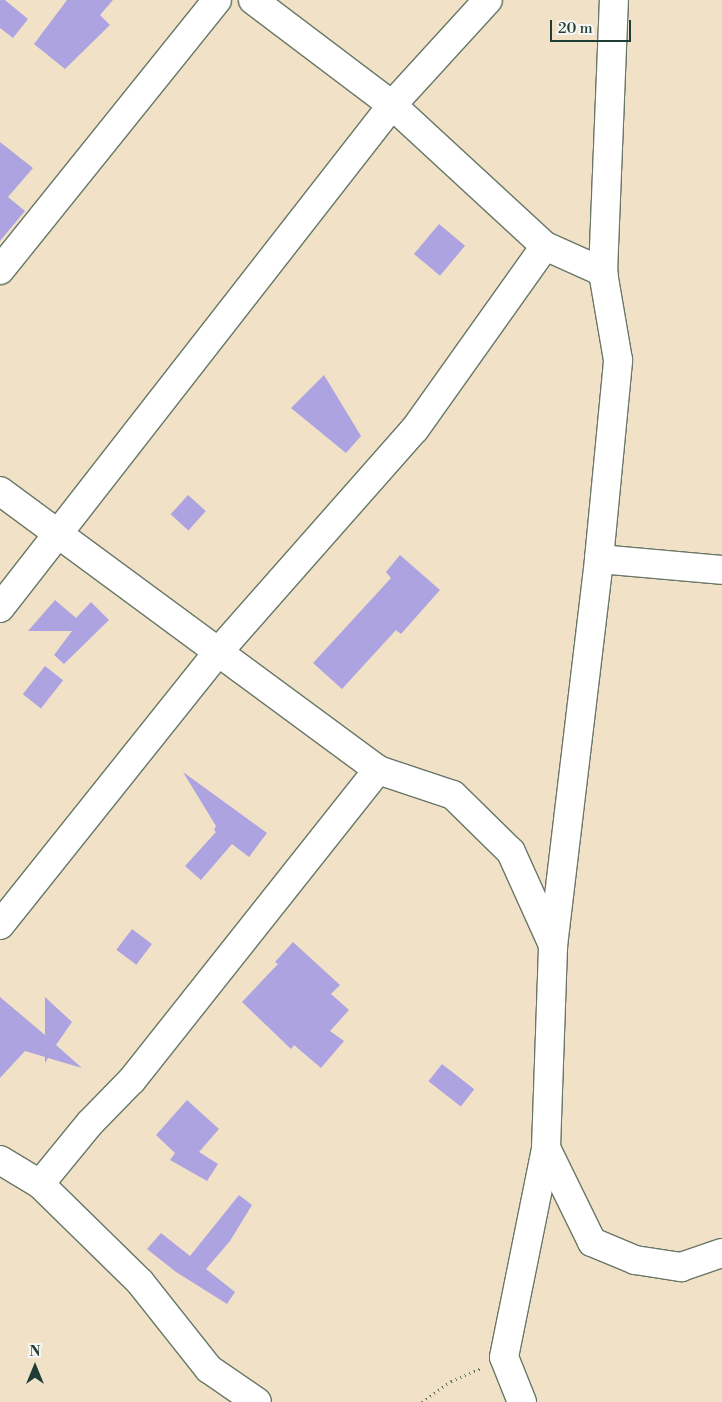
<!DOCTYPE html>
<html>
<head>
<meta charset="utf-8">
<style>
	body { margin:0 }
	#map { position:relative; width:722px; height:1402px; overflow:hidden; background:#f1e2c7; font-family:"Libre Bodoni",serif }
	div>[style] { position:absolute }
	.building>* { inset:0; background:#ada3e0; transform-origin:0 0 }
	.path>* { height:3px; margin-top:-1.5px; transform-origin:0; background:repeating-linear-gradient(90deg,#687767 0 1px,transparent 0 5px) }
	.roads { filter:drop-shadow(1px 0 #687767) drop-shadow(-1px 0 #687767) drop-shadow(0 1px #687767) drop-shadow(0 -1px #687767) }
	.minor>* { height:28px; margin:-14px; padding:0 14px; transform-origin:14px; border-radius:14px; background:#fff }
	span { translate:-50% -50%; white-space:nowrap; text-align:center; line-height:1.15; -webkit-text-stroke:4.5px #f6f6f2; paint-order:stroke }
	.north { position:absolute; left:10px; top:1342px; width:50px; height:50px; -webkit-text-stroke:4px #f6f6f2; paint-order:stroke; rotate:0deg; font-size:14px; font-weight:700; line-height:20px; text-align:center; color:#1f3d34 }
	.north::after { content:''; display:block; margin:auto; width:18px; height:22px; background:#1f3d34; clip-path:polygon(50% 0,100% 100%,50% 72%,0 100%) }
	.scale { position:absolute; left:550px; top:20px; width:81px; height:22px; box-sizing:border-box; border:2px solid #1f3d34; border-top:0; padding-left:6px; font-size:15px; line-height:18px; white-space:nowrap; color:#1f3d34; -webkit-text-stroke:4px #f6f6f2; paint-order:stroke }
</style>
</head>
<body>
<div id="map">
	<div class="building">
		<div style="clip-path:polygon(0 0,5px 0,28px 19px,13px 38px,0 28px)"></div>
		<div style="clip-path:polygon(67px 0,113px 0,100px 15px,110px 25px,65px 69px,34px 44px)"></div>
		<div style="clip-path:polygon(0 142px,33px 168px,8px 197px,25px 211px,0 241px)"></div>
		<div style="left:439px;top:224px;width:34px;height:39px;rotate:40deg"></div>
		<div style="clip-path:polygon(324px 375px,361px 436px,346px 453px,291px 408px)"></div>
		<div style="left:188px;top:495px;width:24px;height:26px;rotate:42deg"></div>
		<div style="clip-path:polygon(400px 555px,440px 590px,401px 634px,396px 630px,342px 689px,313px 663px,391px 578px,386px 572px)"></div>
		<div style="clip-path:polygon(55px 600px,76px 618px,91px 602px,109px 620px,64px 664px,54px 655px,72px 631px,28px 631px)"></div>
		<div style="left:45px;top:666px;width:23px;height:36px;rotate:38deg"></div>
		<div style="clip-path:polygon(183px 772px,267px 833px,249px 857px,232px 844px,201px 880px,185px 866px,216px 832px,214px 830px,216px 826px)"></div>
		<div style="left:132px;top:929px;width:25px;height:26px;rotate:37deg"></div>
		<div style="clip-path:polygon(293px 942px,340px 985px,331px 994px,349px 1010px,330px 1031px,344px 1041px,321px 1068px,294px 1045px,291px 1049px,242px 1002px,278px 964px,275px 962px)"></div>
		<div style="clip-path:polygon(0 997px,45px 1035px,45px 997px,72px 1022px,56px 1045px,82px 1068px,48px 1058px,45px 1063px,45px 1057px,25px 1051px,0 1078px)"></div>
		<div style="left:442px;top:1064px;width:41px;height:22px;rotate:38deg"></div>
		<div style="clip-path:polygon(187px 1100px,219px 1129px,199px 1152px,218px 1164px,207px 1181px,170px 1160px,175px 1153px,156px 1135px)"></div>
		<div style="clip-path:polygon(239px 1195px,252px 1205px,230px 1241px,206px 1269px,235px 1292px,227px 1304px,176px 1272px,147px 1249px,161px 1233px,190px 1256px)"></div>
	</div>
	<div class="path">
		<div style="left:422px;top:1402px;width:36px;rotate:-36deg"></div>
		<div style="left:451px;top:1381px;width:33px;rotate:-23deg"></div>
	</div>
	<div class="roads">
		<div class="minor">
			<div style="left:253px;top:0;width:174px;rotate:37.1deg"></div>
			<div style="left:392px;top:105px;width:208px;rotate:42.7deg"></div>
			<div style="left:545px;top:246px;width:64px;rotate:24.1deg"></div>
			<div style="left:0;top:270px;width:346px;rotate:-51.2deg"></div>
			<div style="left:0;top:491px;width:470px;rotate:36.4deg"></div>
			<div style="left:378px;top:770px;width:79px;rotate:18.4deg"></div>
			<div style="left:453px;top:795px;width:81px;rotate:44.5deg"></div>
			<div style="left:511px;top:852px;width:102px;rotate:65.7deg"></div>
			<div style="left:599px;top:559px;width:123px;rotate:5.1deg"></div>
			<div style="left:0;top:608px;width:638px;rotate:-52.07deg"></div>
			<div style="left:392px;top:105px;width:142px;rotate:-47.6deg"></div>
			<div style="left:0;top:925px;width:351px;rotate:-51.4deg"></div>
			<div style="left:219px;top:651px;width:296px;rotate:-48.6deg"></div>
			<div style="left:415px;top:429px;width:224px;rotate:-54.6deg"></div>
			<div style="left:546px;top:1148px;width:105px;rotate:63.9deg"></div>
			<div style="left:592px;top:1242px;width:47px;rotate:22.7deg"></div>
			<div style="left:635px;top:1260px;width:47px;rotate:8.7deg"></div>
			<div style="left:681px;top:1267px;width:43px;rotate:-18.9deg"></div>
			<div style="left:0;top:1160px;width:47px;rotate:31deg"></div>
			<div style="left:40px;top:1184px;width:140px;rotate:44.4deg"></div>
			<div style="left:140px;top:1282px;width:111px;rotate:51.6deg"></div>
			<div style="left:209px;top:1369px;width:58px;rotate:34.5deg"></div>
			<div style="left:40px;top:1184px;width:79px;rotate:-50.7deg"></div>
			<div style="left:90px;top:1123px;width:60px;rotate:-45.7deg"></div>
			<div style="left:132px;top:1080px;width:396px;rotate:-51.6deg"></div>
			<div style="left:522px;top:1402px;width:48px;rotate:-111.8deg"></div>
			<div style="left:504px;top:1357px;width:213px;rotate:-78.6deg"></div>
			<div style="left:546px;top:1148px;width:202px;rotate:-88deg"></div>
			<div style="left:553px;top:946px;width:390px;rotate:-83.2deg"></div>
			<div style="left:599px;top:559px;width:200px;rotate:-84.5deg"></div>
			<div style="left:618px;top:360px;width:89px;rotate:-99.7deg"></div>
			<div style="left:603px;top:272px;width:272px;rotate:-87.7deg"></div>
		</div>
	</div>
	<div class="north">N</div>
	<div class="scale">20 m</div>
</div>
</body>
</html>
